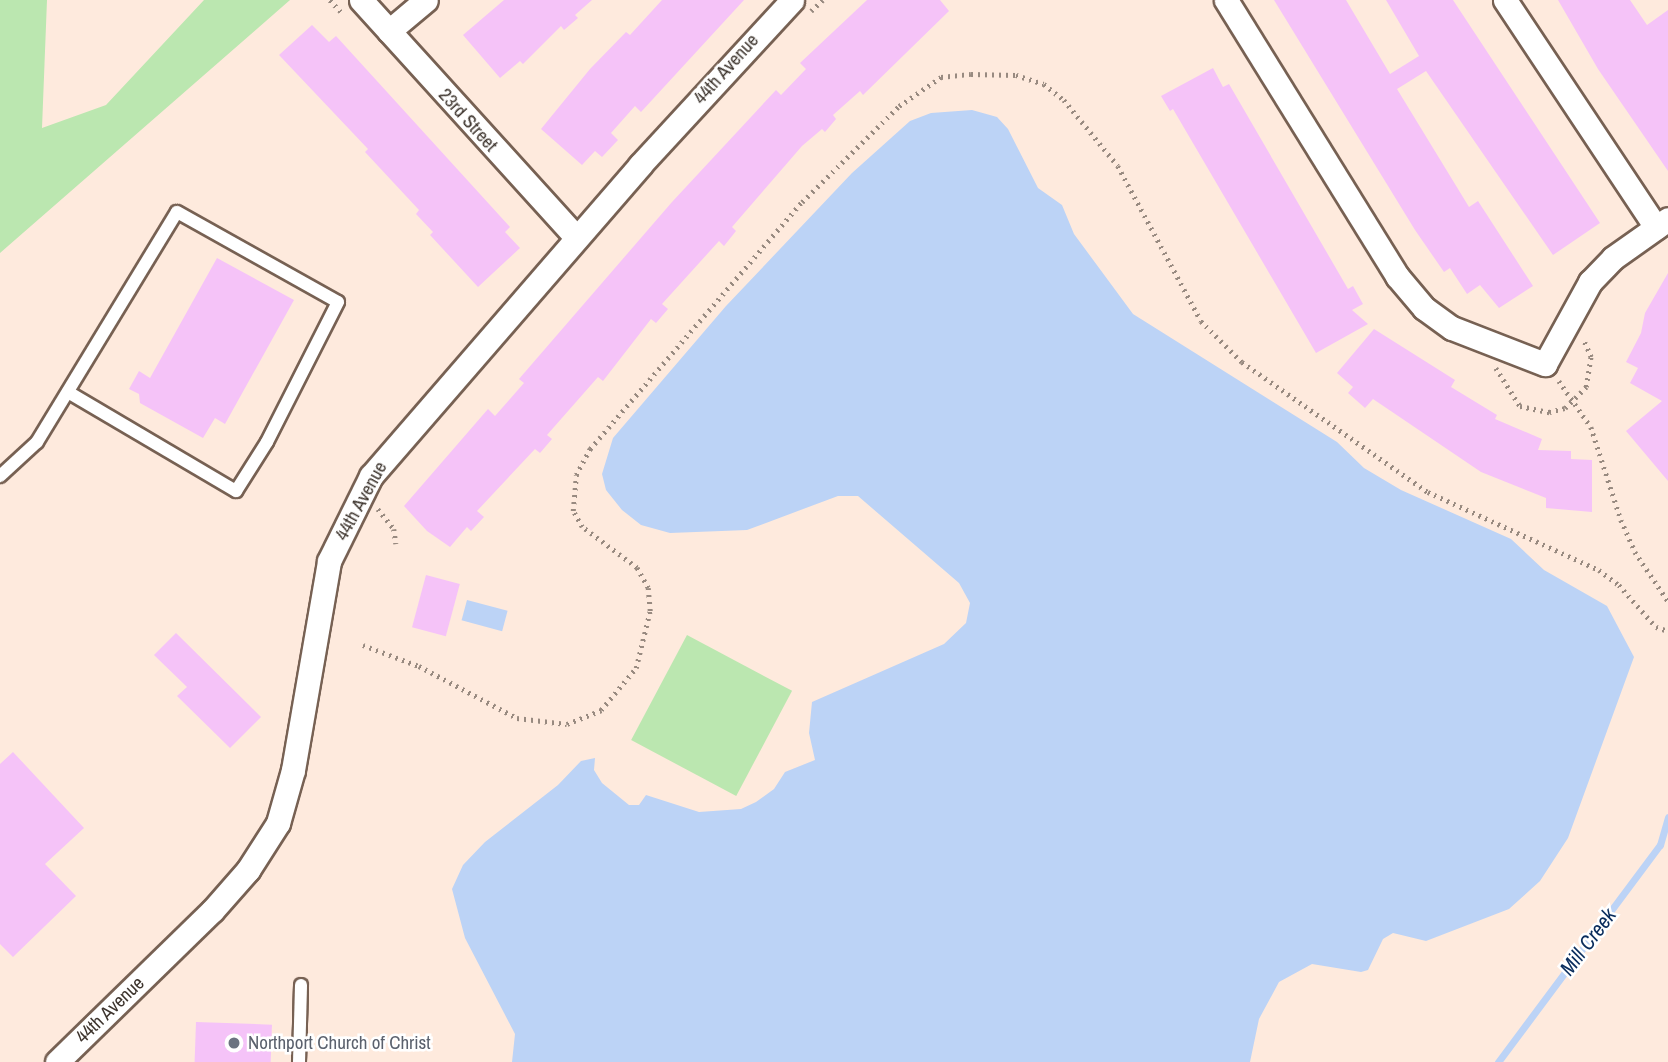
<!DOCTYPE html>
<html>
<head>
<meta charset="utf-8">
<style>
	body { margin:0 }
	#map { position:relative; width:1668px; height:1062px; overflow:hidden; background:#feeadd; font-family:"Archivo Narrow",sans-serif }
	div>[style] { position:absolute }
	.green>* { inset:0; background:#bbe7b0; transform-origin:0 0 }
	.water>* { inset:0; background:#bcd3f6; transform-origin:0 0 }
	.stream>* { height:7px; margin:-3.5px; padding:0 3.5px; transform-origin:3.5px; border-radius:3.5px; background:#bcd3f6 }
	.building>* { inset:0; background:#f5c3f8; transform-origin:0 0 }
	.path>* { height:4.5px; margin-top:-2.25px; transform-origin:0; background:repeating-linear-gradient(90deg,#988a80 0 2px,transparent 0 7px) }
	.roads { filter:drop-shadow(2px 0 #776153) drop-shadow(-2px 0 #776153) drop-shadow(0 2px #776153) drop-shadow(0 -2px #776153) }
	.lane>* { height:12px; margin:-6px; padding:0 6px; transform-origin:6px; border-radius:6px; background:#fff }
	.street>* { height:23px; margin:-11.5px; padding:0 11.5px; transform-origin:11.5px; border-radius:11.5px; background:#fff }
	.dots>* { width:19px; height:19px; translate:-50% -50%; box-sizing:border-box; border:4px solid #fff; border-radius:50% }
	span { translate:-50% -50%; white-space:nowrap; text-align:center; line-height:1.15; -webkit-text-stroke:5px #fff; paint-order:stroke }
	.street-label { font-size:19px; color:#3d342d }
	.worship-label { font-size:19px; color:#5b616d }
	.left { translate:0 -50%; text-align:left }
	.water-label { font-size:21px; color:#092c5c; font-style:italic }
</style>
</head>
<body>
<div id="map">
	<div class="green">
		<div style="clip-path:polygon(0 0,47px 0,42px 128px,106px 105px,204px 0,290px 0,0 253px)"></div>
		<div style="left:687px;top:635px;width:119px;height:119px;rotate:28deg"></div>
	</div>
	<div class="water">
		<div style="clip-path:polygon(972px 110px,997px 117px,1008px 129px,1038px 188px,1062px 205px,1074px 234px,1133px 314px,1337px 442px,1364px 468px,1401px 490px,1511px 539px,1544px 570px,1607px 606px,1634px 657px,1568px 838px,1540px 881px,1509px 909px,1426px 941px,1393px 933px,1383px 939px,1368px 970px,1361px 972px,1312px 964px,1279px 982px,1259px 1019px,1250px 1062px,512px 1062px,515px 1034px,465px 938px,452px 889px,463px 865px,485px 842px,558px 785px,581px 761px,595px 758px,594px 770px,602px 783px,629px 805px,639px 805px,646px 795px,699px 812px,741px 809px,756px 802px,774px 789px,785px 772px,815px 760px,809px 733px,812px 702px,944px 644px,966px 623px,970px 603px,959px 583px,858px 496px,838px 496px,747px 530px,670px 533px,641px 525px,622px 510px,606px 490px,602px 474px,613px 438px,726px 306px,852px 173px,910px 121px,931px 113px)"></div>
		<div style="left:467px;top:600px;width:42px;height:21px;rotate:15deg"></div>
	</div>
	<div class="stream">
		<div style="left:1498px;top:1062px;width:271px;rotate:-53.3deg"></div>
		<div style="left:1660px;top:845px;width:29px;rotate:-74deg"></div>
	</div>
	<div class="building">
		<div style="clip-path:polygon(504px 0,592px 0,575px 15px,578px 18px,564px 30px,561px 26px,523px 64px,520px 61px,500px 78px,463px 35px)"></div>
		<div style="clip-path:polygon(662px 0,744px 0,641px 112px,635px 106px,611px 133px,618px 140px,602px 157px,595px 151px,582px 165px,541px 129px,590px 69px,626px 32px,630px 35px)"></div>
		<div style="clip-path:polygon(867px 0,940px 0,949px 11px,863px 95px,860px 91px,833px 115px,836px 119px,825px 132px,822px 129px,802px 146px,732px 227px,736px 231px,724px 246px,719px 241px,662px 304px,668px 309px,656px 323px,651px 319px,603px 381px,598px 377px,547px 435px,552px 439px,540px 453px,535px 449px,477px 511px,484px 517px,471px 531px,467px 527px,450px 547px,427px 531px,404px 506px,488px 409px,495px 416px,524px 383px,519px 379px,672px 202px,776px 90px,781px 95px,806px 69px,800px 63px)"></div>
		<div style="clip-path:polygon(1274px 0,1346px 0,1390px 74px,1419px 56px,1386px 0,1453px 0,1600px 223px,1553px 255px,1426px 71px,1397px 89px,1469px 207px,1478px 201px,1533px 286px,1499px 308px,1480px 285px,1467px 294px,1450px 268px,1444px 272px,1415px 230px)"></div>
		<div style="clip-path:polygon(1558px 0,1630px 0,1647px 25px,1668px 10px,1668px 171px,1598px 69px)"></div>
		<div style="clip-path:polygon(312px 25px,329px 42px,336px 36px,510px 227px,505px 232px,520px 248px,478px 287px,430px 235px,433px 232px,416px 214px,419px 210px,365px 152px,368px 149px,279px 55px)"></div>
		<div style="clip-path:polygon(1213px 68px,1223px 87px,1229px 84px,1348px 289px,1353px 286px,1363px 304px,1352px 310px,1368px 324px,1316px 353px,1173px 109px,1170px 111px,1161px 96px)"></div>
		<div style="clip-path:polygon(217px 258px,294px 300px,225px 424px,215px 418px,203px 438px,140px 403px,139px 394px,129px 389px,139px 371px,150px 378px)"></div>
		<div style="clip-path:polygon(1668px 273px,1668px 481px,1626px 431px,1662px 401px,1630px 383px,1638px 368px,1626px 362px,1641px 333px,1645px 313px)"></div>
		<div style="clip-path:polygon(1374px 329px,1455px 380px,1451px 387px,1497px 415px,1495px 419px,1542px 439px,1538px 450px,1571px 451px,1571px 459px,1592px 460px,1592px 512px,1546px 508px,1546px 498px,1481px 472px,1373px 399px,1365px 408px,1348px 393px,1353px 387px,1337px 373px)"></div>
		<div style="left:426px;top:575px;width:35px;height:54px;rotate:15deg"></div>
		<div style="clip-path:polygon(176px 633px,261px 717px,230px 748px,177px 696px,187px 687px,154px 655px)"></div>
		<div style="clip-path:polygon(13px 752px,84px 828px,45px 864px,76px 896px,13px 957px,0 944px,0 764px)"></div>
		<div style="left:196px;top:1022px;width:76px;height:40px;rotate:2deg"></div>
	</div>
	<div class="path">
		<div style="left:330px;top:0;width:16px;rotate:47deg"></div>
		<div style="left:811px;top:11px;width:16px;rotate:-43deg"></div>
		<div style="left:1496px;top:368px;width:45px;rotate:57.7deg"></div>
		<div style="left:1520px;top:406px;width:30px;rotate:12deg"></div>
		<div style="left:1549px;top:412px;width:16px;rotate:-14deg"></div>
		<div style="left:1565px;top:408px;width:30px;rotate:-45deg"></div>
		<div style="left:1586px;top:387px;width:30px;rotate:-81deg"></div>
		<div style="left:1591px;top:357px;width:17px;rotate:-114deg"></div>
		<div style="left:1559px;top:381px;width:56px;rotate:55.2deg"></div>
		<div style="left:1591px;top:427px;width:98px;rotate:72.1deg"></div>
		<div style="left:1621px;top:520px;width:35px;rotate:66deg"></div>
		<div style="left:1635px;top:552px;width:59px;rotate:56deg"></div>
		<div style="left:378px;top:509px;width:26px;rotate:51deg"></div>
		<div style="left:394px;top:529px;width:15px;rotate:82deg"></div>
		<div style="left:363px;top:645px;width:60px;rotate:20.6deg"></div>
		<div style="left:419px;top:666px;width:111px;rotate:28deg"></div>
		<div style="left:517px;top:718px;width:50px;rotate:6.8deg"></div>
		<div style="left:567px;top:724px;width:37px;rotate:-22deg"></div>
		<div style="left:601px;top:710px;width:55px;rotate:-50.2deg"></div>
		<div style="left:636px;top:668px;width:59px;rotate:-76.2deg"></div>
		<div style="left:650px;top:611px;width:23px;rotate:-95deg"></div>
		<div style="left:648px;top:588px;width:23px;rotate:-119deg"></div>
		<div style="left:637px;top:568px;width:69px;rotate:-143.3deg"></div>
		<div style="left:582px;top:527px;width:18px;rotate:-119deg"></div>
		<div style="left:573px;top:511px;width:36px;rotate:-85deg"></div>
		<div style="left:576px;top:475px;width:30px;rotate:-62deg"></div>
		<div style="left:590px;top:449px;width:326px;rotate:-49.4deg"></div>
		<div style="left:802px;top:202px;width:136px;rotate:-44.7deg"></div>
		<div style="left:899px;top:106px;width:51px;rotate:-34.6deg"></div>
		<div style="left:941px;top:77px;width:30px;rotate:-6deg"></div>
		<div style="left:971px;top:74px;width:45px;rotate:1.3deg"></div>
		<div style="left:1016px;top:75px;width:29px;rotate:18deg"></div>
		<div style="left:1044px;top:84px;width:26px;rotate:39deg"></div>
		<div style="left:1064px;top:100px;width:85px;rotate:50.7deg"></div>
		<div style="left:1118px;top:166px;width:176px;rotate:61.8deg"></div>
		<div style="left:1201px;top:321px;width:58px;rotate:45deg"></div>
		<div style="left:1242px;top:362px;width:227px;rotate:35deg"></div>
		<div style="left:1428px;top:492px;width:188px;rotate:24.5deg"></div>
		<div style="left:1599px;top:570px;width:25px;rotate:37deg"></div>
		<div style="left:1619px;top:585px;width:56px;rotate:48.6deg"></div>
		<div style="left:1656px;top:627px;width:13px;rotate:18deg"></div>
	</div>
	<div class="roads">
		<div class="lane">
			<div style="left:0;top:476px;width:50px;rotate:-42.6deg"></div>
			<div style="left:37px;top:442px;width:269px;rotate:-58.7deg"></div>
			<div style="left:177px;top:212px;width:184px;rotate:29.2deg"></div>
			<div style="left:338px;top:302px;width:157px;rotate:116.9deg"></div>
			<div style="left:267px;top:442px;width:58px;rotate:122.3deg"></div>
			<div style="left:236px;top:491px;width:195px;rotate:-149.5deg"></div>
			<div style="left:299px;top:1062px;width:77px;rotate:-88.5deg"></div>
		</div>
		<div class="street">
			<div style="left:361px;top:0;width:321px;rotate:47.8deg"></div>
			<div style="left:1226px;top:0;width:325px;rotate:58.2deg"></div>
			<div style="left:1397px;top:276px;width:42px;rotate:49.8deg"></div>
			<div style="left:1424px;top:308px;width:34px;rotate:36deg"></div>
			<div style="left:1452px;top:328px;width:100px;rotate:21.2deg"></div>
			<div style="left:1545px;top:364px;width:94px;rotate:-61.2deg"></div>
			<div style="left:1590px;top:282px;width:33px;rotate:-46deg"></div>
			<div style="left:1613px;top:258px;width:67px;rotate:-35.3deg"></div>
			<div style="left:1505px;top:0;width:273px;rotate:56.4deg"></div>
			<div style="left:389px;top:31px;width:48px;rotate:-40deg"></div>
			<div style="left:57px;top:1062px;width:216px;rotate:-44.3deg"></div>
			<div style="left:212px;top:911px;width:55px;rotate:-48.7deg"></div>
			<div style="left:248px;top:870px;width:56px;rotate:-57.4deg"></div>
			<div style="left:278px;top:823px;width:55px;rotate:-74.2deg"></div>
			<div style="left:293px;top:770px;width:212px;rotate:-80.2deg"></div>
			<div style="left:329px;top:561px;width:95px;rotate:-63.7deg"></div>
			<div style="left:371px;top:476px;width:411px;rotate:-49.1deg"></div>
			<div style="left:640px;top:165px;width:224px;rotate:-47.3deg"></div>
		</div>
	</div>
	<div class="dots">
		<div style="left:234px;top:1043px;background:#6b7280"></div>
	</div>
	<div class="street-label">
		<span style="left:726px;top:69px;rotate:-48deg">44th Avenue</span>
		<span style="left:468px;top:120px;rotate:48deg">23rd Street</span>
		<span style="left:361px;top:501px;rotate:-61deg">44th Avenue</span>
		<span style="left:110px;top:1010px;rotate:-44deg">44th Avenue</span>
	</div>
	<div class="worship-label">
		<span class="left" style="left:248px;top:1043px">Northport Church of Christ</span>
	</div>
	<div class="water-label">
		<span style="left:1588px;top:942px;rotate:-53deg">Mill Creek</span>
	</div>
</div>
</body>
</html>
